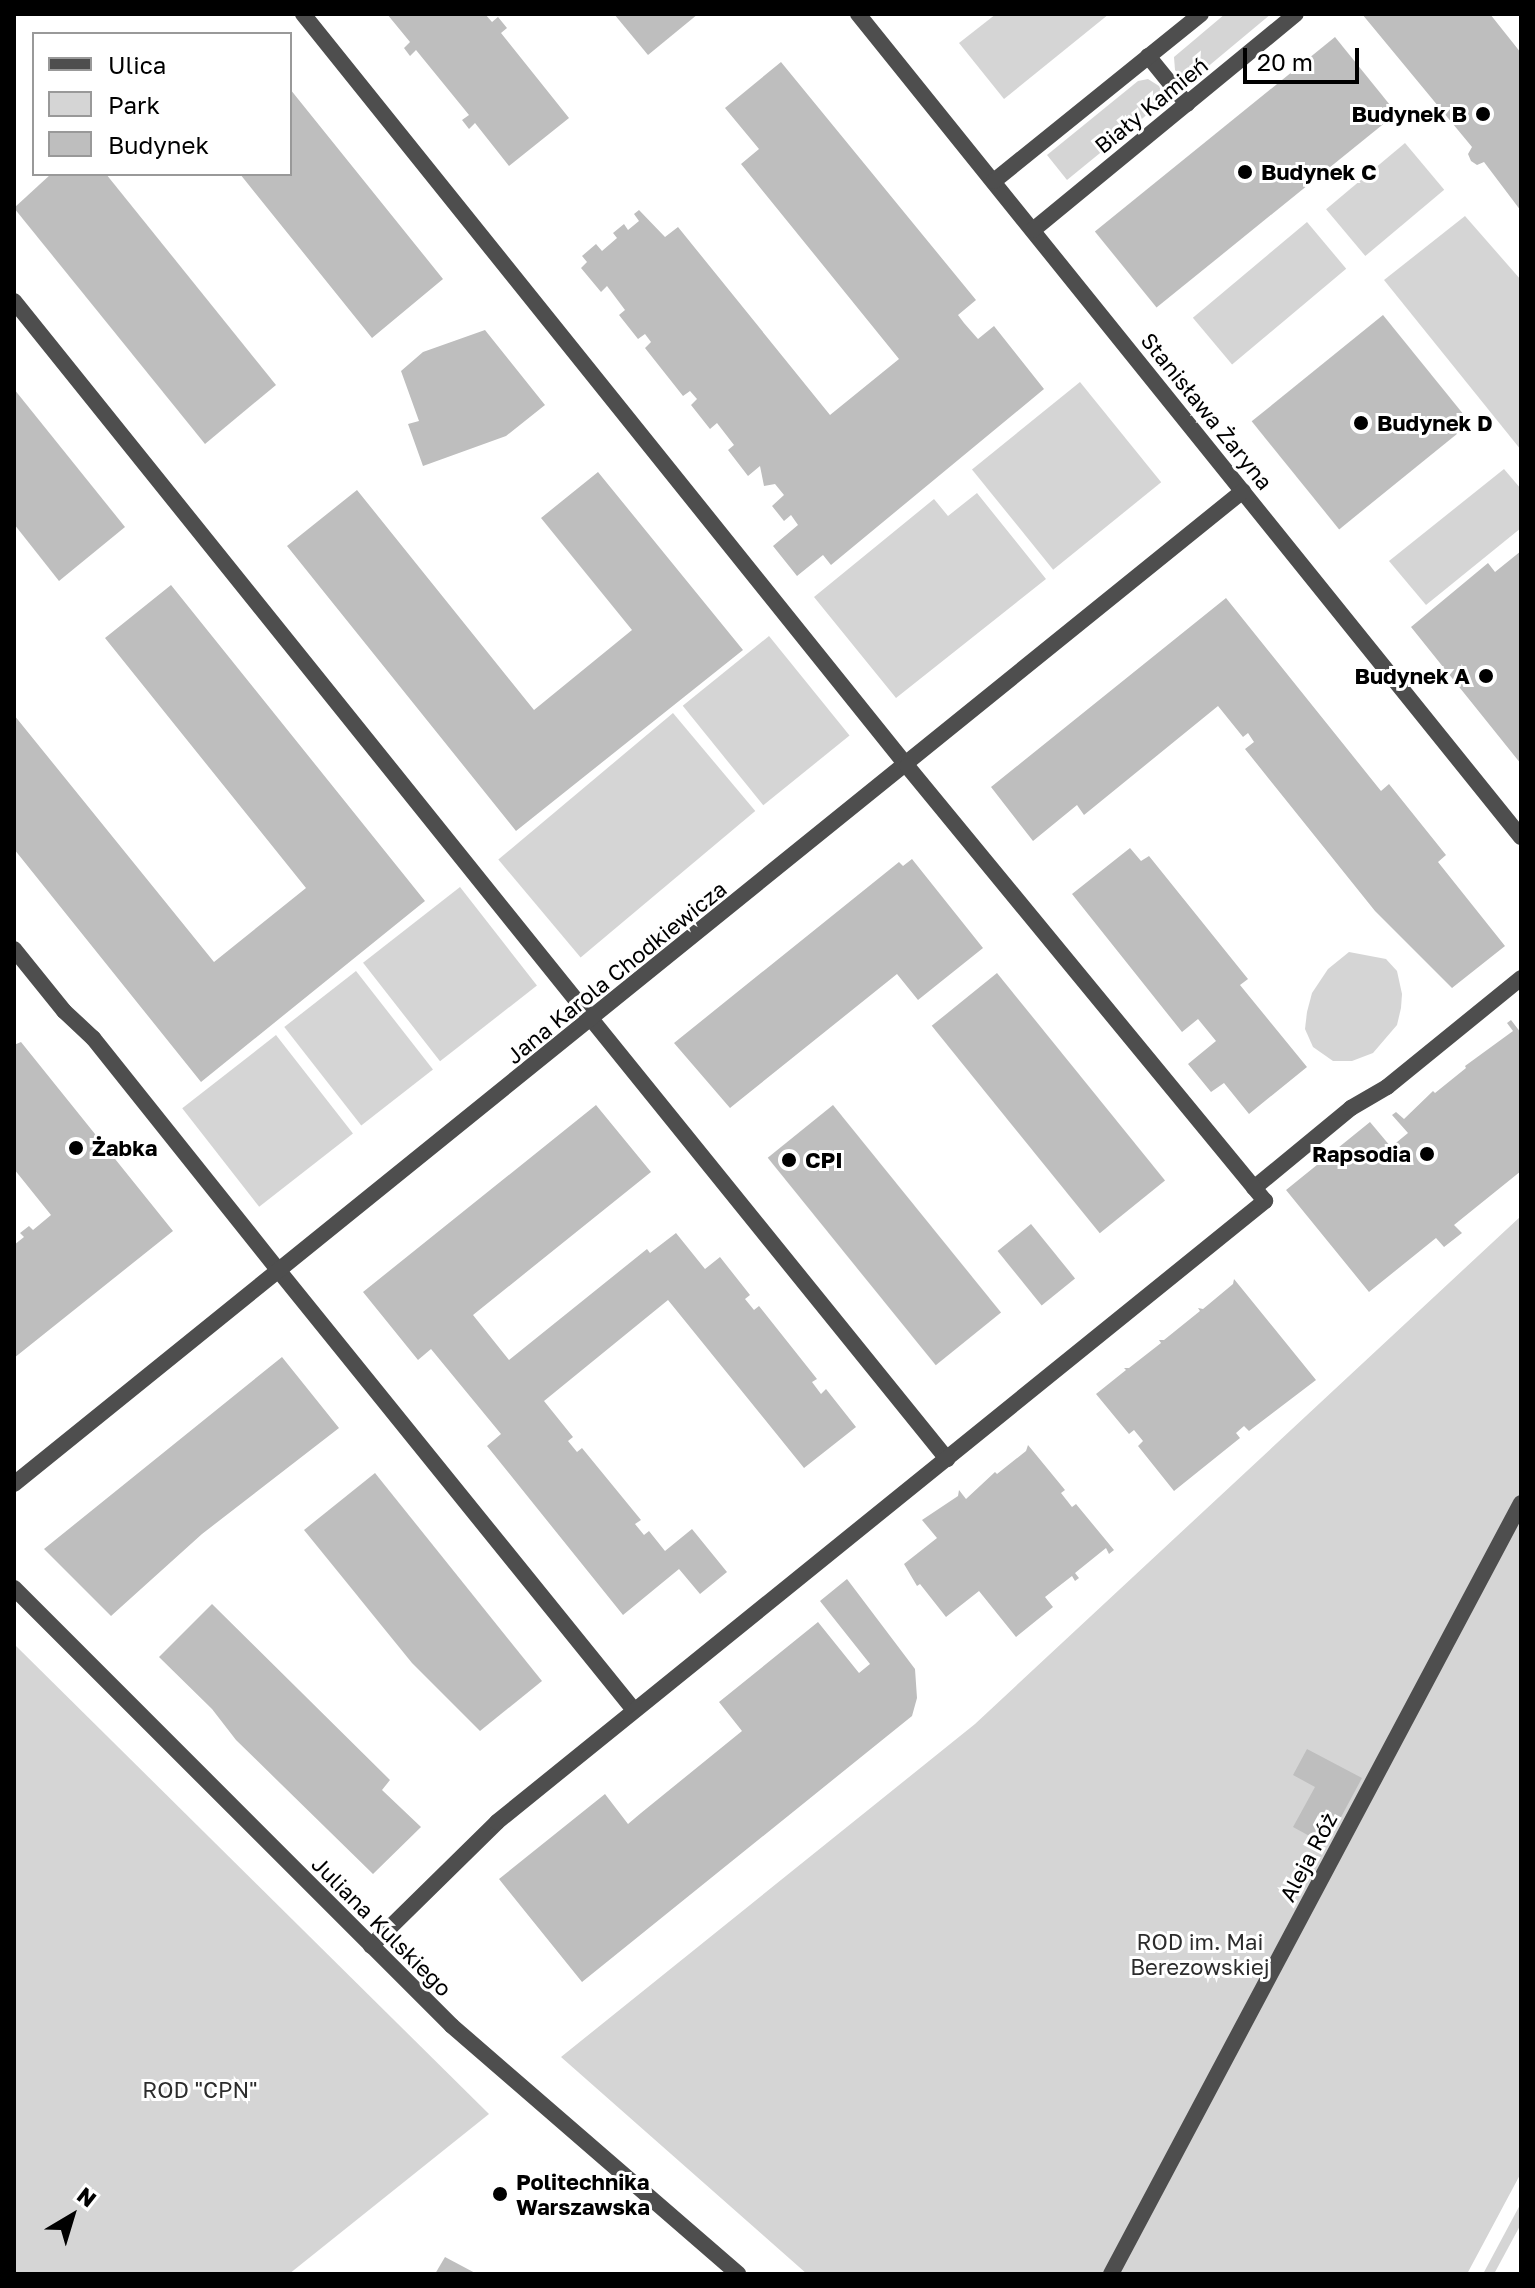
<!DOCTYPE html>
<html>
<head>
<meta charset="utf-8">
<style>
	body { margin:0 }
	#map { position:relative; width:1535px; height:2288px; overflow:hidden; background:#fff; font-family:"Golos Text",sans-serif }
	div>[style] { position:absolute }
	.green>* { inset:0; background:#d5d5d5; transform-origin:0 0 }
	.building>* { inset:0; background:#bebebe; transform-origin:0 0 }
	.lane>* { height:16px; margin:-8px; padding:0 8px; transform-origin:8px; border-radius:8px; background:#4e4e4e }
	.street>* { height:16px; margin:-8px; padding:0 8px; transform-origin:8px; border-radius:8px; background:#4e4e4e }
	.dots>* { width:22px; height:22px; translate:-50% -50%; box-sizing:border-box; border:4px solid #fff; border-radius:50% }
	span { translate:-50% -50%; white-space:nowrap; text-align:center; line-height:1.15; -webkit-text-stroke:6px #fff; paint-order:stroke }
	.street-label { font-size:22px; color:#000 }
	.poi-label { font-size:22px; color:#000; font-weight:700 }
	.right { translate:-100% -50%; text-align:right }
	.left { translate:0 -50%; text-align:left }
	.park-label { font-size:22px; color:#2c2c2c }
	.frame { position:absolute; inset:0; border:16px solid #000; pointer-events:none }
	.legend { position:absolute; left:32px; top:32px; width:260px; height:144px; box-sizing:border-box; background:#fff; border:2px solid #999; margin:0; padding:10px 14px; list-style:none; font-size:24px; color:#000 }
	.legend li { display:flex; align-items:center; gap:16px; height:40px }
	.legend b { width:40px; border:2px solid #999 }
	.north { position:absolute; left:32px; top:2176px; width:80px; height:80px; -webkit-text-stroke:6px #fff; paint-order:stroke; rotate:38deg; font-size:22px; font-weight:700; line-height:32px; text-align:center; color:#000 }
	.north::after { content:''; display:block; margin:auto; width:28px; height:36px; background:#000; clip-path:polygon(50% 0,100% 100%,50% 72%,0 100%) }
	.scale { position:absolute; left:1243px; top:48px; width:116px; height:36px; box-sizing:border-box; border:4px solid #000; border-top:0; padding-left:10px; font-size:24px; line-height:28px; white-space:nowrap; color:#000; -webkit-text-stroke:6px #fff; paint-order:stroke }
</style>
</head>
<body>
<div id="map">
	<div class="green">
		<div style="clip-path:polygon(996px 14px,1109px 14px,1004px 99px,959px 43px)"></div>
		<div style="clip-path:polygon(1225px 14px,1271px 14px,1193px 79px,1183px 79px,1175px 70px,1174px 57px)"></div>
		<div style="clip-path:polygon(1148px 79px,1159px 86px,1165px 100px,1067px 180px,1047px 155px,1138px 81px)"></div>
		<div style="left:1405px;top:143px;width:61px;height:103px;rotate:50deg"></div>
		<div style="clip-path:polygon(1465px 216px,1521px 280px,1521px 450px,1384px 280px)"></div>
		<div style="left:1307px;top:222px;width:61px;height:149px;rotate:50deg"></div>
		<div style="left:1080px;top:382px;width:129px;height:139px;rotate:51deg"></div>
		<div style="clip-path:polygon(1504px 469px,1521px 489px,1521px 528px,1426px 605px,1389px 561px)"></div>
		<div style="clip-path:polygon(977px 493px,1046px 579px,896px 698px,814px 597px,934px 499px,948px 516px)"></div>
		<div style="left:769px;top:636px;width:128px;height:111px;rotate:51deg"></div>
		<div style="left:673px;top:713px;width:128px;height:228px;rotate:50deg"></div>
		<div style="left:460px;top:887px;width:125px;height:123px;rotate:52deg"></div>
		<div style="clip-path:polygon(1349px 952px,1386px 959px,1397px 971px,1402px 994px,1401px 1008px,1397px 1025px,1373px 1053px,1352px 1061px,1333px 1061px,1313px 1047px,1305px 1029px,1307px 1012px,1312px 993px,1328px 969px)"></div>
		<div style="left:356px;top:971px;width:125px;height:91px;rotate:52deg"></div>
		<div style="left:276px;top:1035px;width:125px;height:119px;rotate:52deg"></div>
		<div style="clip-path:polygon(1521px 1216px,1521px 2173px,1467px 2274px,807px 2274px,561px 2057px,975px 1724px)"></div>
		<div style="clip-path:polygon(14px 1644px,489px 2114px,289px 2274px,14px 2274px)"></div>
		<div style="clip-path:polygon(1521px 2203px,1521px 2224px,1494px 2274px,1483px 2274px)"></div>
	</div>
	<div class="building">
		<div style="clip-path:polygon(387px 14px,485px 14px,492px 22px,498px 17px,507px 28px,501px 33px,569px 118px,509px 166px,475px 123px,469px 129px,462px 120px,469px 115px,416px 50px,410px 56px,404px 48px,410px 42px)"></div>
		<div style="clip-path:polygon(614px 14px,698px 14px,648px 55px)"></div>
		<div style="clip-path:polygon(1362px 14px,1490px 14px,1521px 53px,1521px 211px,1484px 162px,1477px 165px,1471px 161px,1468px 154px,1472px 147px)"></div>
		<div style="left:1335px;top:37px;width:98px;height:309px;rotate:51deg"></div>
		<div style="clip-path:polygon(781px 62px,976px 300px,958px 315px,964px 323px,978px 339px,994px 326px,1044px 389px,831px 565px,823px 555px,797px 576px,773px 546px,798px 525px,791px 515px,784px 521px,772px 506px,784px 495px,775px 484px,764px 486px,760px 466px,748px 476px,728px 450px,734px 445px,717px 423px,710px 429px,691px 405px,697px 399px,690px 391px,683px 396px,645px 348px,651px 342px,645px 334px,638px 339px,619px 315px,625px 310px,607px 286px,601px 292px,581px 268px,587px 262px,582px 256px,596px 244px,602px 251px,617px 238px,613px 233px,624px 224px,628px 230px,639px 221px,634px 214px,639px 210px,665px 237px,678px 227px,830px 415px,899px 359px,741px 164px,759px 149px,725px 108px)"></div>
		<div style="clip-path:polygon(290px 89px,443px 279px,372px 338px,240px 174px,290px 174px)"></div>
		<div style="clip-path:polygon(51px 174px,106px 174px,276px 385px,205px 444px,14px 208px)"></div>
		<div style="left:1383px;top:315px;width:139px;height:169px;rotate:51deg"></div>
		<div style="clip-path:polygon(485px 330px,545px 405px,506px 436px,423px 466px,408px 424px,419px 421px,401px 371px,423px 352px)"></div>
		<div style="clip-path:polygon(14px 389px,125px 527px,59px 581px,14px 524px)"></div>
		<div style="clip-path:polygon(598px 472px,743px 650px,516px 831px,287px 546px,357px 490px,534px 710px,632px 630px,541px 518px)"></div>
		<div style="clip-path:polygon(1521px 551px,1521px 764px,1411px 627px,1488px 563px,1495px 572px)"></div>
		<div style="clip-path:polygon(171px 585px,425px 901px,201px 1082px,14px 849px,14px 715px,214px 962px,306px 888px,105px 638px)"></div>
		<div style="clip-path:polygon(1226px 598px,1381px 791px,1389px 784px,1446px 855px,1438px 862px,1505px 946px,1452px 988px,1375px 911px,1245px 749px,1254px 742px,1248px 733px,1243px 737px,1218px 706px,1084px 815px,1077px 805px,1033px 841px,991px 787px)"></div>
		<div style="clip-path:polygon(1130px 848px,1141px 861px,1149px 856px,1248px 979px,1240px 985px,1307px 1067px,1249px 1114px,1224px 1083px,1211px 1092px,1188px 1064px,1216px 1041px,1198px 1019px,1182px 1032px,1072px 894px)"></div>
		<div style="clip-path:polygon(912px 859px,983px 948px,918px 1000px,897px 974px,730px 1108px,674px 1043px,899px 862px,903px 866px)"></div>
		<div style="left:997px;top:973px;width:267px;height:84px;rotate:51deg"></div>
		<div style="clip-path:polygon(1511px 1020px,1521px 1033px,1521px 1171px,1454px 1225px,1462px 1233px,1444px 1247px,1436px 1238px,1369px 1292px,1286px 1190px,1370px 1122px,1391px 1147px,1408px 1133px,1392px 1115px,1396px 1112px,1404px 1119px,1433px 1091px,1435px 1093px,1466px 1068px,1465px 1066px,1513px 1031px,1507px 1023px)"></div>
		<div style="clip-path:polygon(21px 1042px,173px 1231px,14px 1358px,14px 1245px,24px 1237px,20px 1233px,29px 1226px,33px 1230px,51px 1215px,14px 1169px,14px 1045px)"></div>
		<div style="clip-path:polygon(596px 1105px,651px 1172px,473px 1315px,509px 1360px,647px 1249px,650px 1253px,676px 1233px,705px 1269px,720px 1257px,750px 1295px,745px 1299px,754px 1310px,759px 1306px,817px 1379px,812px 1382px,821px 1394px,826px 1389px,856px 1427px,804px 1468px,668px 1300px,544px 1401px,573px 1437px,568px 1441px,577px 1452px,582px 1448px,641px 1520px,635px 1524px,644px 1535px,649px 1531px,665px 1551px,692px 1529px,727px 1572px,700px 1594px,679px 1569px,623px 1615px,487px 1446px,501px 1434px,431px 1349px,418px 1360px,363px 1292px)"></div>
		<div style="left:833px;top:1105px;width:267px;height:84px;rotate:51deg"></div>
		<div style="left:1031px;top:1224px;width:70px;height:43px;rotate:51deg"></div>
		<div style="clip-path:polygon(1234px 1279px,1316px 1380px,1249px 1431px,1244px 1426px,1236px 1433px,1240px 1438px,1174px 1491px,1138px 1446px,1143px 1441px,1134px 1430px,1129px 1434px,1096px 1394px,1126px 1370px,1124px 1368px,1129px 1368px,1161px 1343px,1159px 1340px,1164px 1340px,1200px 1311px,1198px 1308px,1203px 1309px,1233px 1284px)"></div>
		<div style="clip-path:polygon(282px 1357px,339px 1428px,202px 1534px,111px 1616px,44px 1549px)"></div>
		<div style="clip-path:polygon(1028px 1445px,1065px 1490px,1061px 1493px,1072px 1507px,1076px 1504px,1114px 1550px,1109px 1554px,1106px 1548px,1075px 1573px,1079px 1578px,1075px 1581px,1072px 1576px,1045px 1597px,1053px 1607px,1016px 1637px,979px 1591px,946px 1617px,920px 1584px,917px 1586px,904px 1564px,937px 1538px,922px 1520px,958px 1496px,959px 1490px,966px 1499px,995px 1472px,997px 1474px,1026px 1451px)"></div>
		<div style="clip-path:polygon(375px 1473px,542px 1681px,480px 1731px,412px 1663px,304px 1530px)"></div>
		<div style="clip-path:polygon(847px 1579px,915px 1669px,917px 1698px,912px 1716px,582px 1982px,499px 1879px,605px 1794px,628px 1824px,641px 1813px,742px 1731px,719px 1702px,818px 1622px,859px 1673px,870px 1664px,820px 1601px)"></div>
		<div style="clip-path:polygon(212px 1604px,390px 1780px,382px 1790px,421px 1827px,373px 1874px,236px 1740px,212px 1709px,159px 1657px)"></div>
		<div style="clip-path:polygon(1307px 1749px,1362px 1778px,1326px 1845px,1293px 1827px,1315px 1787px,1293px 1775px)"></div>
		<div style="clip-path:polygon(445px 2257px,477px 2274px,435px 2274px)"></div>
	</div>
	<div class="lane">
		<div style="left:303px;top:14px;width:965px;rotate:51.23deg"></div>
		<div style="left:1148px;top:56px;width:62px;rotate:50.9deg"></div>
		<div style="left:14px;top:301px;width:923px;rotate:51.2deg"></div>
		<div style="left:14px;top:949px;width:80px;rotate:51.1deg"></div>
		<div style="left:64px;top:1011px;width:40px;rotate:43deg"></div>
		<div style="left:93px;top:1038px;width:298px;rotate:51.4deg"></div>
		<div style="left:1254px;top:1188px;width:126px;rotate:-39.5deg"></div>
		<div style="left:1351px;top:1108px;width:42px;rotate:-30.3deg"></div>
		<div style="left:1387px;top:1087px;width:173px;rotate:-39.1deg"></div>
	</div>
	<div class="street">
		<div style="left:858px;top:14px;width:1057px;rotate:51.15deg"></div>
		<div style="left:994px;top:181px;width:266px;rotate:-38.9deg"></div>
		<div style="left:1033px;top:230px;width:340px;rotate:-39.4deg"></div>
		<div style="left:592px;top:1020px;width:565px;rotate:51.04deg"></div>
		<div style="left:279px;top:1271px;width:563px;rotate:51.05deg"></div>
		<div style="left:14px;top:1484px;width:1580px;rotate:-38.94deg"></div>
		<div style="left:14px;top:1588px;width:619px;rotate:45deg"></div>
		<div style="left:452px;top:2026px;width:379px;rotate:40.9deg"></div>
		<div style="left:371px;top:1946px;width:177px;rotate:-44.5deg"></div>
		<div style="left:497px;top:1822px;width:988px;rotate:-38.96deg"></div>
		<div style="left:1265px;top:1201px;width:563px;rotate:-129.45deg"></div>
		<div style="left:1111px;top:2274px;width:873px;rotate:-62deg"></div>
	</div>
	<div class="dots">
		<div style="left:1483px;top:114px;background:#000"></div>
		<div style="left:1245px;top:172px;background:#000"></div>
		<div style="left:1361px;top:423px;background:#000"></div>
		<div style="left:1486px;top:676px;background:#000"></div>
		<div style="left:76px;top:1148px;background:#000"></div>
		<div style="left:1427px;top:1154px;background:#000"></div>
		<div style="left:789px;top:1160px;background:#000"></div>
		<div style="left:500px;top:2194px;background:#000"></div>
	</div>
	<div class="street-label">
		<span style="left:1151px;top:105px;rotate:-39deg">Biały Kamień</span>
		<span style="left:1207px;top:411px;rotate:51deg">Stanisława Żaryna</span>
		<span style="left:616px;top:972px;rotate:-39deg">Jana Karola Chodkiewicza</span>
		<span style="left:1308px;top:1857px;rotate:-62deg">Aleja Róż</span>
		<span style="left:382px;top:1926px;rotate:45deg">Juliana Kulskiego</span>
	</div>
	<div class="poi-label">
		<span class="right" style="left:1467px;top:114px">Budynek B</span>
		<span class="left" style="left:1261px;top:172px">Budynek C</span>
		<span class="left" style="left:1377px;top:423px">Budynek D</span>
		<span class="right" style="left:1470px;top:676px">Budynek A</span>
		<span class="left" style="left:92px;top:1148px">Żabka</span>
		<span class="right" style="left:1411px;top:1154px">Rapsodia</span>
		<span class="left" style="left:805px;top:1160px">CPI</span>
		<span class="left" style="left:516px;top:2194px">Politechnika<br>Warszawska</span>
	</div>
	<div class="park-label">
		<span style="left:1200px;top:1954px">ROD im. Mai<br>Berezowskiej</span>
		<span style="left:200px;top:2090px">ROD "CPN"</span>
	</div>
	<div class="frame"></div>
	<ul class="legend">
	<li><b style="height:10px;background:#4e4e4e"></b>Ulica</li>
	<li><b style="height:22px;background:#d5d5d5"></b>Park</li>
	<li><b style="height:22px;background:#bebebe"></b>Budynek</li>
	</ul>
	<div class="north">N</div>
	<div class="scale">20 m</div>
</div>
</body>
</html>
